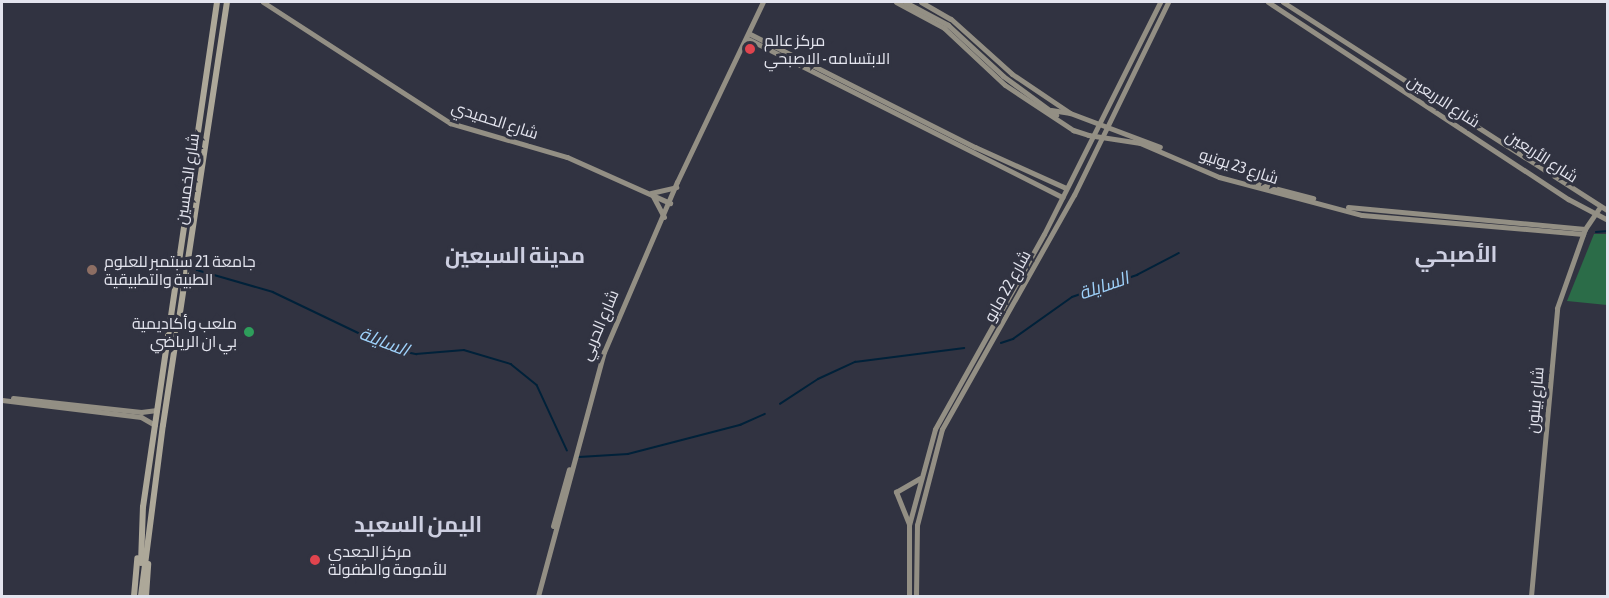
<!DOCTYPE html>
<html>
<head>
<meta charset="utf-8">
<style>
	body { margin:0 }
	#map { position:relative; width:1609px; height:598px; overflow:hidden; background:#313341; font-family:"Asap Condensed",Cairo,sans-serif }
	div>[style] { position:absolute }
	.green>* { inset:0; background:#2b6c48 }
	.stream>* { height:1.5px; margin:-0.75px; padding:0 0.75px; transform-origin:0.75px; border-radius:0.75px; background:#002139 }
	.secondary>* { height:5px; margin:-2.5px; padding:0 2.5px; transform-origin:2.5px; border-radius:2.5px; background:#938f84 }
	.primary>* { height:6px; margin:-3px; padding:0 3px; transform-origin:3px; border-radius:3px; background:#ada899 }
	.dots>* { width:16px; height:16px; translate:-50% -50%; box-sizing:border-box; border:3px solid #313341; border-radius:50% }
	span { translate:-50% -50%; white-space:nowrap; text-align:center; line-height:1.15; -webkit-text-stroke:6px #313341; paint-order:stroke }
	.poi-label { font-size:16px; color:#e3e4ee }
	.left { translate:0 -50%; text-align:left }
	.right { translate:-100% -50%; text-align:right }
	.street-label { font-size:16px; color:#e3e4ee }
	.water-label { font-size:18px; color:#9fd2fb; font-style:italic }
	.district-label { font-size:22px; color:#cdcfe1; font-weight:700 }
	.frame { position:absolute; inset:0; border:3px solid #e3e4ee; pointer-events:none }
</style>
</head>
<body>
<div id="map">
	<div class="green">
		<div style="clip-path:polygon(1594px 234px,1607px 234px,1607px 305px,1567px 301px)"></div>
	</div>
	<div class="stream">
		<div style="left:1596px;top:232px;width:12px;rotate:-5deg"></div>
		<div style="left:197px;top:270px;width:79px;rotate:16.1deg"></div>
		<div style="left:273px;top:292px;width:132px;rotate:25.6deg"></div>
		<div style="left:392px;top:349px;width:25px;rotate:12deg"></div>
		<div style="left:416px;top:354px;width:48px;rotate:-4.8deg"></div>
		<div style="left:464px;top:350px;width:49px;rotate:16.6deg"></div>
		<div style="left:511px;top:364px;width:33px;rotate:39deg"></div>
		<div style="left:537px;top:385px;width:72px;rotate:65.2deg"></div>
		<div style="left:1001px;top:343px;width:13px;rotate:-18deg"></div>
		<div style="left:1013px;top:339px;width:72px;rotate:-35.4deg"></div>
		<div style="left:1072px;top:297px;width:69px;rotate:-18.7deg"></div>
		<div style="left:1137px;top:275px;width:47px;rotate:-27.6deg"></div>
		<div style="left:780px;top:404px;width:45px;rotate:-33.3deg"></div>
		<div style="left:818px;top:379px;width:41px;rotate:-24.7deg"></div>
		<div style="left:855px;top:362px;width:110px;rotate:-7.3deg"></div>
		<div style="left:579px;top:457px;width:49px;rotate:-3.5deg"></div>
		<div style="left:628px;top:454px;width:116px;rotate:-14.5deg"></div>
		<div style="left:740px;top:425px;width:27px;rotate:-24deg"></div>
	</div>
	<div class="secondary">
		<div style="left:263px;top:2px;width:223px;rotate:32.9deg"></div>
		<div style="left:450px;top:123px;width:122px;rotate:16.2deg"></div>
		<div style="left:567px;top:157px;width:113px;rotate:24.1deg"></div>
		<div style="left:896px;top:2px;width:55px;rotate:28.4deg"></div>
		<div style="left:944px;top:28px;width:83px;rotate:43.1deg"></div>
		<div style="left:1005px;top:85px;width:82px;rotate:33.5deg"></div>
		<div style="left:1073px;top:130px;width:16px;rotate:18deg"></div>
		<div style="left:1088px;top:135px;width:53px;rotate:8.7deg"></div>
		<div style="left:1140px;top:143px;width:86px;rotate:23.3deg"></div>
		<div style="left:1219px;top:177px;width:148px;rotate:14.9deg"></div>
		<div style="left:1362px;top:215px;width:222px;rotate:4.9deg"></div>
		<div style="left:905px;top:2px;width:49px;rotate:28.1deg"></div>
		<div style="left:948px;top:25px;width:75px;rotate:42.8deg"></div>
		<div style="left:1003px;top:76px;width:66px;rotate:36.3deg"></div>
		<div style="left:921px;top:2px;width:34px;rotate:30deg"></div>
		<div style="left:951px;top:19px;width:82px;rotate:42deg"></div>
		<div style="left:1012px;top:74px;width:70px;rotate:33.9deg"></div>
		<div style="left:1070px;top:113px;width:96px;rotate:20.7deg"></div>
		<div style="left:1268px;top:2px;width:359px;rotate:33.3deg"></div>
		<div style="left:1568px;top:199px;width:45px;rotate:27.7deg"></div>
		<div style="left:1283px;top:2px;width:386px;rotate:32.7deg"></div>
		<div style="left:750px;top:34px;width:252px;rotate:26.7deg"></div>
		<div style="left:975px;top:147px;width:100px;rotate:24.3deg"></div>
		<div style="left:748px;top:39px;width:352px;rotate:26.7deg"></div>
		<div style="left:1051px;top:110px;width:18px;rotate:9deg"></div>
		<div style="left:1258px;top:184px;width:57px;rotate:14.3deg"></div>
		<div style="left:1348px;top:207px;width:238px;rotate:5.3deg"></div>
		<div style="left:664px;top:217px;width:27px;rotate:-118deg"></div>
		<div style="left:651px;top:193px;width:26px;rotate:-13deg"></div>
		<div style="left:13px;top:398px;width:129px;rotate:6.2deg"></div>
		<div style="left:141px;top:412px;width:16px;rotate:-7deg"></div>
		<div style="left:2px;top:400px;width:140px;rotate:7deg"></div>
		<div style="left:141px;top:417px;width:16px;rotate:30deg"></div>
		<div style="left:909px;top:524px;width:35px;rotate:-112deg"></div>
		<div style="left:896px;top:492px;width:28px;rotate:-30deg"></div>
		<div style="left:553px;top:526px;width:59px;rotate:-74.3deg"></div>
		<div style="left:538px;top:596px;width:253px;rotate:-74.9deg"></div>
		<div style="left:604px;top:352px;width:185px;rotate:-66.8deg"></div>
		<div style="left:677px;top:182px;width:199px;rotate:-64.5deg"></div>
		<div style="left:909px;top:596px;width:71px;rotate:-90deg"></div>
		<div style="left:909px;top:525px;width:99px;rotate:-74.8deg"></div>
		<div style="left:935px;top:429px;width:223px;rotate:-60.8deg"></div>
		<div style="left:1044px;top:234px;width:259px;rotate:-63.4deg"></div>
		<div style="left:916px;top:596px;width:71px;rotate:-89.2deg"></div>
		<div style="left:917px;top:525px;width:99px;rotate:-75.4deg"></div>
		<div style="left:942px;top:429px;width:269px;rotate:-60.6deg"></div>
		<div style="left:1074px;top:195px;width:215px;rotate:-64deg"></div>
		<div style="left:1531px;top:596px;width:289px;rotate:-84.8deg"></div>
		<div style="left:1557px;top:308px;width:84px;rotate:-70.5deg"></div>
		<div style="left:1585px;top:229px;width:25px;rotate:-56deg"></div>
	</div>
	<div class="primary">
		<div style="left:141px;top:563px;width:56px;rotate:-88deg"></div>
		<div style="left:143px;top:507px;width:510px;rotate:-81.66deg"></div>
		<div style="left:134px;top:596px;width:38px;rotate:-85deg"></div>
		<div style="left:141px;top:596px;width:172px;rotate:-82.7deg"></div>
		<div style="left:163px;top:425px;width:428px;rotate:-81.4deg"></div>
		<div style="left:146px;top:596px;width:32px;rotate:-86deg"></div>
	</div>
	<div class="dots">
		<div style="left:750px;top:49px;background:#e0444e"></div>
		<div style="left:92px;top:270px;background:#8d6e63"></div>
		<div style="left:249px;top:332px;background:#2e9e5b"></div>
		<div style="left:315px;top:560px;background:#e0444e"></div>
	</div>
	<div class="poi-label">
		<span class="left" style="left:764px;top:49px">مركز عالم<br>الابتسامه - الاصبحي</span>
		<span class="left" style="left:104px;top:270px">جامعة 21 سبتمبر للعلوم<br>الطبية والتطبيقية</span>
		<span class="right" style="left:237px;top:332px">ملعب وأكاديمية<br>بي ان الرياضي</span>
		<span class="left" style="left:328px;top:560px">مركز الجعدي<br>للأمومة والطفولة</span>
	</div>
	<div class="street-label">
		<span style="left:1444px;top:101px;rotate:33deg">شارع الاربعين</span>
		<span style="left:495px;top:120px;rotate:18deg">شارع الحميدي</span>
		<span style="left:1542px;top:156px;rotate:33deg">شارع الأربعين</span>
		<span style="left:1239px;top:166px;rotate:18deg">شارع 23 يونيو</span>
		<span style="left:187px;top:179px;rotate:-82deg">شارع الخمسين</span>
		<span style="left:1007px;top:286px;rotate:-61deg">شارع 22 مايو</span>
		<span style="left:599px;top:325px;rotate:-67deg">شارع الحربي</span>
		<span style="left:1535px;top:400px;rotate:-85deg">شارع بينون</span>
	</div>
	<div class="water-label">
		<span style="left:1104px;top:286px;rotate:-19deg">السايلة</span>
		<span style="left:384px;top:342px;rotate:21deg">السايلة</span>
	</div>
	<div class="district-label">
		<span style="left:1456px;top:255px">الأصبحي</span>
		<span style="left:515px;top:256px">مدينة السبعين</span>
		<span style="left:418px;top:525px">اليمن السعيد</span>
	</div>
	<div class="frame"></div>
</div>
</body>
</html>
